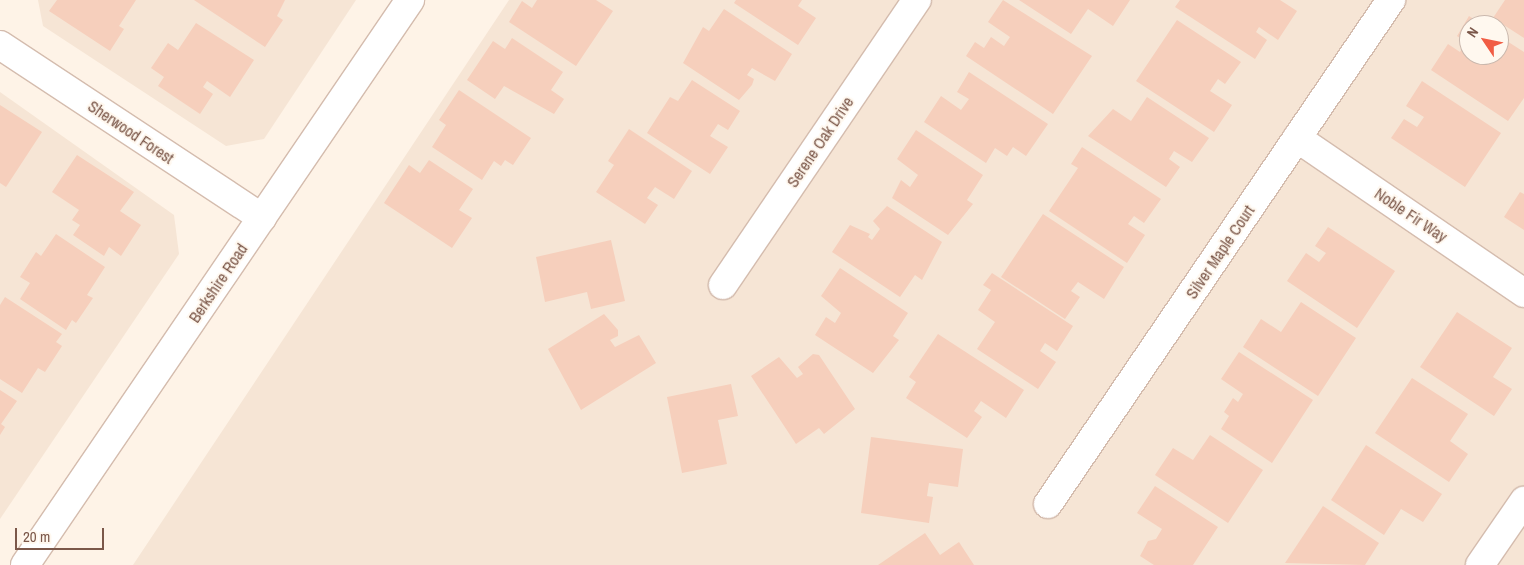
<!DOCTYPE html>
<html>
<head>
<meta charset="utf-8">
<style>
	body { margin:0 }
	#map { position:relative; width:1524px; height:565px; overflow:hidden; background:#fef3e7; font-family:"Archivo Narrow",sans-serif }
	div>[style] { position:absolute }
	.residential>* { inset:0; background:#f6e5d5 }
	.building>* { inset:0; background:#f6cfbc }
	.roads { filter:drop-shadow(1px 0 #d4bcae) drop-shadow(-1px 0 #d4bcae) drop-shadow(0 1px #d4bcae) drop-shadow(0 -1px #d4bcae) }
	.minor>* { height:28px; margin:-14px; padding:0 14px; transform-origin:14px; border-radius:14px; background:#fff }
	span { translate:-50% -50%; white-space:nowrap; text-align:center; line-height:1.15; -webkit-text-stroke:4px #fff8ef; paint-order:stroke }
	.street-label { font-size:16px; color:#7b5749 }
	.north { position:absolute; left:1459px; top:15px; width:50px; height:50px; box-sizing:border-box; background:#fff8ef; border:1px solid #cab8ad; border-radius:50%; rotate:304deg; font-size:14px; font-weight:700; line-height:20px; text-align:center; color:#7b5749 }
	.north::after { content:''; display:block; margin:auto; width:18px; height:22px; background:#f15d44; clip-path:polygon(50% 0,100% 100%,50% 72%,0 100%) }
	.scale { position:absolute; left:15px; top:528px; width:89px; height:22px; box-sizing:border-box; border:2px solid #7b5749; border-top:0; padding-left:6px; font-size:15px; line-height:18px; white-space:nowrap; color:#7b5749; -webkit-text-stroke:4px #fff8ef; paint-order:stroke }
</style>
</head>
<body>
<div id="map">
	<div class="residential">
		<div style="clip-path:polygon(38px 0,356px 0,264px 139px,226px 146px,43px 26px)"></div>
		<div style="clip-path:polygon(evenodd,509px 0,1524px 0,1524px 565px,133px 565px,509px 0,1469px 25px,1499px 25px,1499px 55px,1469px 55px,1469px 25px)"></div>
		<div style="clip-path:polygon(0 92px,174px 215px,179px 254px,0 519px)"></div>
	</div>
	<div class="building">
		<div style="clip-path:polygon(57px 0,136px 0,119px 26px,124px 29px,110px 51px,49px 11px)"></div>
		<div style="clip-path:polygon(194px 0,285px 0,277px 16px,283px 20px,265px 47px)"></div>
		<div style="clip-path:polygon(537px 0,596px 0,613px 11px,576px 66px,509px 22px,522px 1px,532px 8px)"></div>
		<div style="clip-path:polygon(736px 0,802px 0,798px 6px,816px 18px,798px 45px,734px 3px)"></div>
		<div style="clip-path:polygon(1003px 0,1092px 56px,1053px 114px,966px 56px,975px 42px,984px 48px,991px 37px,1004px 46px,1010px 37px,988px 22px)"></div>
		<div style="clip-path:polygon(1019px 0,1130px 0,1113px 26px,1088px 9px,1071px 34px)"></div>
		<div style="clip-path:polygon(1180px 0,1280px 0,1297px 11px,1278px 40px,1259px 27px,1256px 32px,1267px 40px,1255px 59px,1175px 7px)"></div>
		<div style="clip-path:polygon(1505px 0,1524px 0,1524px 38px,1493px 18px)"></div>
		<div style="clip-path:polygon(724px 9px,792px 54px,775px 81px,752px 68px,747px 75px,754px 79px,752px 85px,739px 100px,683px 63px,703px 27px,709px 31px)"></div>
		<div style="clip-path:polygon(1469px 16px,1483px 25px,1469px 25px,1469px 55px,1499px 55px,1499px 36px,1524px 52px,1524px 98px,1508px 121px,1431px 70px,1448px 44px,1460px 52px,1466px 42px,1457px 36px)"></div>
		<div style="clip-path:polygon(1177px 20px,1241px 62px,1225px 84px,1218px 79px,1210px 91px,1232px 105px,1214px 132px,1136px 81px)"></div>
		<div style="clip-path:polygon(196px 23px,254px 60px,230px 97px,207px 81px,203px 87px,213px 94px,200px 114px,158px 86px,164px 77px,151px 68px,168px 43px,178px 50px)"></div>
		<div style="clip-path:polygon(512px 38px,563px 72px,551px 90px,564px 99px,554px 114px,504px 86px,495px 99px,467px 80px,493px 41px,505px 49px)"></div>
		<div style="clip-path:polygon(969px 72px,1048px 124px,1026px 156px,1013px 147px,1007px 156px,995px 148px,986px 163px,924px 122px,941px 96px,961px 110px,969px 99px,957px 92px)"></div>
		<div style="clip-path:polygon(692px 80px,740px 111px,728px 130px,718px 124px,710px 136px,728px 147px,710px 174px,647px 133px,670px 97px,678px 101px)"></div>
		<div style="clip-path:polygon(1422px 81px,1501px 133px,1465px 187px,1391px 138px,1404px 119px,1417px 127px,1424px 117px,1406px 106px)"></div>
		<div style="clip-path:polygon(459px 90px,531px 138px,513px 165px,505px 160px,501px 166px,494px 161px,482px 180px,432px 147px,446px 125px,439px 120px)"></div>
		<div style="clip-path:polygon(1147px 97px,1209px 138px,1192px 162px,1174px 151px,1169px 159px,1180px 167px,1166px 187px,1088px 136px,1113px 109px,1131px 121px)"></div>
		<div style="clip-path:polygon(0 105px,42px 132px,6px 187px,0 183px)"></div>
		<div style="clip-path:polygon(629px 129px,692px 171px,674px 199px,655px 187px,647px 198px,658px 205px,645px 224px,596px 192px,614px 165px,608px 161px)"></div>
		<div style="clip-path:polygon(916px 130px,983px 175px,967px 200px,973px 204px,948px 235px,892px 198px,901px 180px,910px 187px,918px 175px,897px 159px)"></div>
		<div style="clip-path:polygon(1082px 147px,1161px 199px,1144px 223px,1134px 216px,1128px 224px,1145px 235px,1127px 263px,1049px 211px,1078px 168px,1071px 164px)"></div>
		<div style="clip-path:polygon(77px 155px,134px 192px,120px 211px,141px 225px,121px 256px,109px 247px,104px 256px,73px 235px,80px 225px,72px 220px,79px 210px,52px 192px)"></div>
		<div style="clip-path:polygon(429px 160px,473px 189px,459px 210px,472px 218px,452px 248px,384px 203px,409px 165px,420px 173px)"></div>
		<div style="clip-path:polygon(1520px 192px,1524px 194px,1524px 230px,1504px 217px)"></div>
		<div style="clip-path:polygon(887px 206px,942px 242px,922px 280px,915px 275px,900px 297px,832px 252px,850px 225px,870px 234px,868px 237px,872px 240px,880px 229px,873px 221px)"></div>
		<div style="clip-path:polygon(1043px 214px,1124px 267px,1104px 299px,1078px 282px,1071px 291px,1080px 297px,1065px 319px,1001px 277px)"></div>
		<div style="clip-path:polygon(1328px 227px,1395px 271px,1357px 328px,1287px 281px,1306px 253px,1319px 262px,1326px 253px,1315px 246px)"></div>
		<div style="clip-path:polygon(56px 234px,105px 267px,87px 295px,93px 298px,76px 323px,72px 320px,66px 330px,20px 299px,30px 283px,20px 277px,36px 252px,41px 256px)"></div>
		<div style="clip-path:polygon(611px 240px,625px 301px,591px 309px,587px 292px,545px 302px,536px 257px)"></div>
		<div style="clip-path:polygon(840px 268px,908px 313px,893px 336px,899px 340px,873px 373px,815px 335px,826px 317px,835px 323px,841px 313px,821px 296px)"></div>
		<div style="clip-path:polygon(992px 273px,1073px 326px,1057px 351px,1045px 343px,1040px 351px,1056px 362px,1038px 389px,977px 349px,995px 322px,978px 310px,991px 290px,983px 285px)"></div>
		<div style="clip-path:polygon(5px 297px,62px 334px,56px 342px,62px 346px,45px 372px,38px 368px,22px 393px,0 379px,0 305px)"></div>
		<div style="clip-path:polygon(1301px 302px,1356px 338px,1318px 396px,1243px 347px,1261px 319px,1281px 332px)"></div>
		<div style="clip-path:polygon(1457px 312px,1512px 348px,1493px 377px,1512px 389px,1494px 416px,1420px 367px)"></div>
		<div style="clip-path:polygon(604px 314px,618px 330px,618px 336px,610px 340px,615px 347px,639px 335px,656px 363px,581px 410px,548px 349px)"></div>
		<div style="clip-path:polygon(938px 334px,1024px 390px,1006px 418px,981px 401px,974px 411px,982px 417px,967px 438px,906px 398px,916px 382px,909px 377px)"></div>
		<div style="clip-path:polygon(1239px 352px,1313px 400px,1272px 463px,1221px 429px,1229px 416px,1224px 412px,1233px 398px,1238px 402px,1243px 394px,1221px 379px)"></div>
		<div style="clip-path:polygon(813px 354px,819px 355px,855px 409px,824px 434px,819px 428px,796px 444px,751px 376px,779px 357px,797px 378px,803px 374px,798px 367px)"></div>
		<div style="clip-path:polygon(1412px 378px,1468px 414px,1450px 441px,1468px 454px,1449px 482px,1375px 433px)"></div>
		<div style="clip-path:polygon(731px 384px,738px 416px,718px 420px,727px 464px,682px 473px,667px 397px)"></div>
		<div style="clip-path:polygon(0 390px,17px 401px,1px 424px,5px 427px,0 435px)"></div>
		<div style="clip-path:polygon(1210px 435px,1263px 470px,1228px 523px,1155px 475px,1173px 448px,1193px 460px)"></div>
		<div style="clip-path:polygon(871px 437px,963px 449px,958px 487px,929px 483px,927px 496px,933px 497px,929px 523px,861px 513px)"></div>
		<div style="clip-path:polygon(1366px 445px,1442px 494px,1423px 522px,1401px 509px,1384px 535px,1331px 500px)"></div>
		<div style="clip-path:polygon(1155px 486px,1218px 527px,1193px 565px,1154px 565px,1140px 556px,1148px 541px,1156px 539px,1162px 529px,1137px 513px)"></div>
		<div style="clip-path:polygon(1323px 506px,1379px 543px,1365px 565px,1285px 563px)"></div>
		<div style="clip-path:polygon(925px 533px,940px 555px,959px 542px,974px 565px,878px 565px)"></div>
	</div>
	<div class="roads">
		<div class="minor">
			<div style="left:0;top:45px;width:314px;rotate:33.4deg"></div>
			<div style="left:1297px;top:138px;width:275px;rotate:34.3deg"></div>
			<div style="left:723px;top:285px;width:345px;rotate:-55.8deg"></div>
			<div style="left:1048px;top:504px;width:610px;rotate:-55.76deg"></div>
			<div style="left:25px;top:565px;width:684px;rotate:-55.73deg"></div>
			<div style="left:1480px;top:565px;width:78px;rotate:-55.5deg"></div>
		</div>
	</div>
	<div class="street-label">
		<span style="left:131px;top:132px;rotate:34deg">Sherwood Forest</span>
		<span style="left:820px;top:142px;rotate:-56deg">Serene Oak Drive</span>
		<span style="left:1411px;top:215px;rotate:34deg">Noble Fir Way</span>
		<span style="left:1220px;top:252px;rotate:-56deg">Silver Maple Court</span>
		<span style="left:218px;top:283px;rotate:-56deg">Berkshire Road</span>
	</div>
	<div class="north">N</div>
	<div class="scale">20 m</div>
</div>
</body>
</html>
